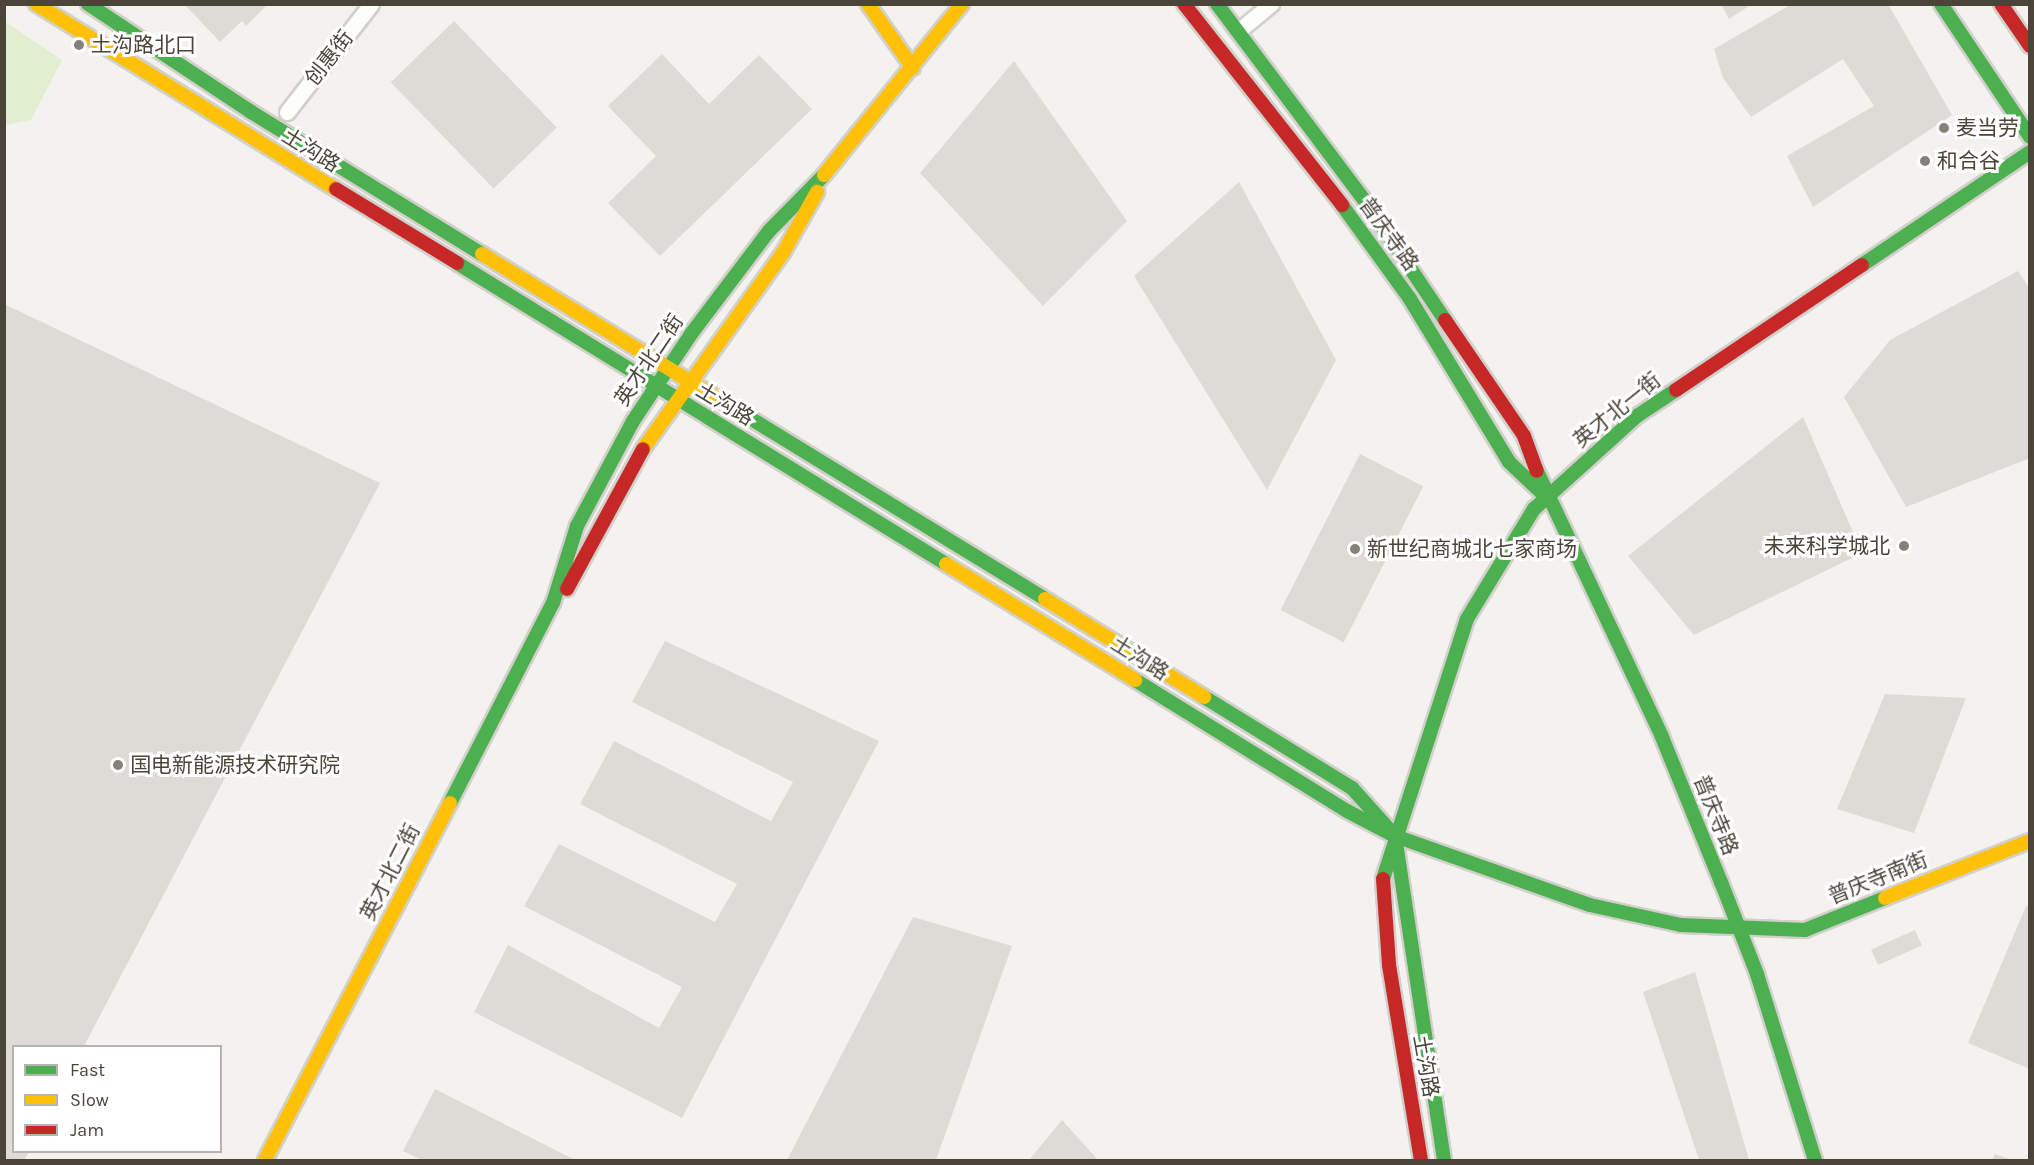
<!DOCTYPE html>
<html>
<head>
<meta charset="utf-8">
<style>
	body { margin:0 }
	#map { position:relative; width:2034px; height:1165px; overflow:hidden; background:#f4f2ee; font-family:Karla,"Noto Sans SC",sans-serif }
	div>[style] { position:absolute }
	.green>* { inset:0; background:#e1eecf }
	.building>* { inset:0; background:#dedbd6; transform-origin:0 0 }
	.roads { filter:drop-shadow(2px 0 #d2d0cb) drop-shadow(-2px 0 #d2d0cb) drop-shadow(0 2px #d2d0cb) drop-shadow(0 -2px #d2d0cb) }
	.street>* { height:15px; margin:-7.5px; padding:0 7.5px; transform-origin:7.5px; border-radius:7.5px; background:#fdfdfc }
	.fast>* { height:14px; margin:-7px; padding:0 7px; transform-origin:7px; border-radius:7px; background:#4caf50 }
	.slow>* { height:14px; margin:-7px; padding:0 7px; transform-origin:7px; border-radius:7px; background:#ffc107 }
	.jam>* { height:14px; margin:-7px; padding:0 7px; transform-origin:7px; border-radius:7px; background:#c62828 }
	.dots>* { width:16px; height:16px; translate:-50% -50%; box-sizing:border-box; border:3px solid #fff; border-radius:50% }
	span { translate:-50% -50%; white-space:nowrap; text-align:center; line-height:1.15; -webkit-text-stroke:6px #fff; paint-order:stroke }
	.poi-label { font-size:21px; color:#4b4439 }
	.left { translate:0 -50%; text-align:left }
	.right { translate:-100% -50%; text-align:right }
	.street-label { font-size:21px; color:#4b4439 }
	.frame { position:absolute; inset:0; border:6px solid #4b4439; pointer-events:none }
	.legend { position:absolute; left:12px; top:1045px; width:210px; height:108px; box-sizing:border-box; background:#fff; border:2px solid #b7b4b0; margin:0; padding:8px 10px; list-style:none; font-size:18px; color:#4b4439 }
	.legend li { display:flex; align-items:center; gap:12px; height:30px }
	.legend b { width:30px; border:2px solid #b7b4b0 }
</style>
</head>
<body>
<div id="map">
	<div class="green">
		<div style="clip-path:polygon(4px 21px,62px 60px,31px 120px,5px 125px)"></div>
	</div>
	<div class="building">
		<div style="clip-path:polygon(184px 4px,268px 4px,246px 26px,242px 21px,220px 42px)"></div>
		<div style="clip-path:polygon(1721px 4px,1752px 4px,1729px 19px)"></div>
		<div style="clip-path:polygon(1792px 4px,1888px 4px,1952px 115px,1813px 207px,1787px 156px,1874px 106px,1843px 59px,1751px 117px,1723px 78px,1714px 49px)"></div>
		<div style="left:454px;top:21px;width:148px;height:88px;rotate:46deg"></div>
		<div style="clip-path:polygon(662px 54px,709px 104px,759px 55px,812px 109px,660px 256px,608px 203px,656px 156px,608px 106px)"></div>
		<div style="clip-path:polygon(1014px 61px,1127px 221px,1043px 306px,920px 173px)"></div>
		<div style="clip-path:polygon(1239px 182px,1336px 360px,1267px 490px,1134px 276px)"></div>
		<div style="clip-path:polygon(2018px 271px,2030px 289px,2030px 458px,1906px 507px,1844px 397px,1890px 340px)"></div>
		<div style="clip-path:polygon(4px 304px,380px 483px,84px 1046px,14px 1046px,14px 1152px,29px 1152px,24px 1160px,4px 1160px)"></div>
		<div style="clip-path:polygon(1803px 417px,1862px 553px,1694px 635px,1628px 556px)"></div>
		<div style="left:1360px;top:454px;width:71px;height:175px;rotate:27deg"></div>
		<div style="clip-path:polygon(665px 641px,879px 741px,682px 1118px,474px 1012px,508px 945px,659px 1028px,682px 987px,524px 906px,559px 844px,715px 922px,737px 884px,580px 804px,614px 741px,771px 821px,793px 782px,632px 702px)"></div>
		<div style="clip-path:polygon(1885px 694px,1966px 698px,1914px 833px,1837px 809px)"></div>
		<div style="clip-path:polygon(2026px 906px,2030px 908px,2030px 1069px,1968px 1043px)"></div>
		<div style="clip-path:polygon(913px 917px,1012px 946px,936px 1160px,787px 1160px)"></div>
		<div style="left:1915px;top:930px;width:17px;height:48px;rotate:66deg"></div>
		<div style="clip-path:polygon(1695px 972px,1749px 1160px,1699px 1160px,1643px 992px)"></div>
		<div style="clip-path:polygon(435px 1089px,575px 1160px,422px 1160px,403px 1151px)"></div>
		<div style="clip-path:polygon(1062px 1120px,1098px 1160px,1029px 1160px)"></div>
		<div style="clip-path:polygon(1995px 1154px,2012px 1160px,1992px 1160px)"></div>
	</div>
	<div class="roads">
		<div class="street">
			<div style="left:1238px;top:31px;width:43px;rotate:-39.3deg"></div>
			<div style="left:287px;top:112px;width:137px;rotate:-52.1deg"></div>
		</div>
		<div class="fast">
			<div style="left:88px;top:4px;width:196px;rotate:33.5deg"></div>
			<div style="left:251px;top:112px;width:271px;rotate:31.6deg"></div>
			<div style="left:1217px;top:4px;width:246px;rotate:53.1deg"></div>
			<div style="left:1365px;top:201px;width:143px;rotate:56.1deg"></div>
			<div style="left:1941px;top:4px;width:160px;rotate:56.2deg"></div>
			<div style="left:1342px;top:205px;width:116px;rotate:54.1deg"></div>
			<div style="left:1410px;top:299px;width:191px;rotate:58.7deg"></div>
			<div style="left:1509px;top:462px;width:45px;rotate:43.2deg"></div>
			<div style="left:457px;top:263px;width:574px;rotate:31.61deg"></div>
			<div style="left:1862px;top:265px;width:202px;rotate:-33.9deg"></div>
			<div style="left:727px;top:404px;width:373px;rotate:31.5deg"></div>
			<div style="left:1537px;top:471px;width:294px;rotate:64.8deg"></div>
			<div style="left:1662px;top:737px;width:157px;rotate:67.9deg"></div>
			<div style="left:1721px;top:882px;width:99px;rotate:68.6deg"></div>
			<div style="left:1757px;top:974px;width:195px;rotate:72.7deg"></div>
			<div style="left:1135px;top:680px;width:249px;rotate:31.7deg"></div>
			<div style="left:1347px;top:811px;width:54px;rotate:27.5deg"></div>
			<div style="left:1395px;top:836px;width:207px;rotate:19.5deg"></div>
			<div style="left:1590px;top:905px;width:93px;rotate:12.4deg"></div>
			<div style="left:1681px;top:925px;width:124px;rotate:2.3deg"></div>
			<div style="left:1805px;top:930px;width:86px;rotate:-21.8deg"></div>
			<div style="left:1204px;top:697px;width:174px;rotate:31.6deg"></div>
			<div style="left:1352px;top:788px;width:64px;rotate:48.1deg"></div>
			<div style="left:1395px;top:836px;width:328px;rotate:81.4deg"></div>
			<div style="left:450px;top:803px;width:225px;rotate:-62.8deg"></div>
			<div style="left:553px;top:603px;width:81px;rotate:-72.7deg"></div>
			<div style="left:577px;top:526px;width:119px;rotate:-61.9deg"></div>
			<div style="left:633px;top:421px;width:105px;rotate:-56.3deg"></div>
			<div style="left:691px;top:334px;width:129px;rotate:-52.9deg"></div>
			<div style="left:769px;top:231px;width:78px;rotate:-45.5deg"></div>
			<div style="left:1383px;top:879px;width:273px;rotate:-72.1deg"></div>
			<div style="left:1467px;top:619px;width:129px;rotate:-58.7deg"></div>
			<div style="left:1534px;top:509px;width:139px;rotate:-42.1deg"></div>
			<div style="left:1637px;top:416px;width:47px;rotate:-33.7deg"></div>
		</div>
		<div class="slow">
			<div style="left:36px;top:4px;width:352px;rotate:31.7deg"></div>
			<div style="left:868px;top:4px;width:78px;rotate:54.9deg"></div>
			<div style="left:824px;top:175px;width:220px;rotate:-51.1deg"></div>
			<div style="left:482px;top:254px;width:287px;rotate:31.5deg"></div>
			<div style="left:643px;top:449px;width:243px;rotate:-54.5deg"></div>
			<div style="left:784px;top:251px;width:68px;rotate:-60.8deg"></div>
			<div style="left:946px;top:564px;width:222px;rotate:31.5deg"></div>
			<div style="left:1045px;top:599px;width:187px;rotate:31.6deg"></div>
			<div style="left:1885px;top:898px;width:156px;rotate:-21.5deg"></div>
			<div style="left:265px;top:1160px;width:402px;rotate:-62.6deg"></div>
		</div>
		<div class="jam">
			<div style="left:1184px;top:4px;width:256px;rotate:51.8deg"></div>
			<div style="left:2001px;top:4px;width:51px;rotate:55.4deg"></div>
			<div style="left:336px;top:189px;width:142px;rotate:31.4deg"></div>
			<div style="left:1445px;top:320px;width:140px;rotate:55.7deg"></div>
			<div style="left:1524px;top:436px;width:37px;rotate:70deg"></div>
			<div style="left:1676px;top:390px;width:224px;rotate:-33.9deg"></div>
			<div style="left:567px;top:589px;width:159px;rotate:-61.5deg"></div>
			<div style="left:1383px;top:879px;width:86px;rotate:86deg"></div>
			<div style="left:1389px;top:965px;width:198px;rotate:80.7deg"></div>
		</div>
	</div>
	<div class="dots">
		<div style="left:79px;top:45px;background:#868178"></div>
		<div style="left:1944px;top:128px;background:#868178"></div>
		<div style="left:1925px;top:161px;background:#868178"></div>
		<div style="left:1904px;top:546px;background:#868178"></div>
		<div style="left:1355px;top:549px;background:#868178"></div>
		<div style="left:118px;top:765px;background:#868178"></div>
	</div>
	<div class="poi-label">
		<span class="left" style="left:91px;top:45px">土沟路北口</span>
		<span class="left" style="left:1956px;top:128px">麦当劳</span>
		<span class="left" style="left:1937px;top:161px">和合谷</span>
		<span class="right" style="left:1890px;top:546px">未来科学城北</span>
		<span class="left" style="left:1367px;top:549px">新世纪商城北七家商场</span>
		<span class="left" style="left:130px;top:765px">国电新能源技术研究院</span>
	</div>
	<div class="street-label">
		<span style="left:329px;top:58px;rotate:-52deg">创惠街</span>
		<span style="left:311px;top:150px;rotate:32deg">土沟路</span>
		<span style="left:1389px;top:234px;rotate:54deg">普庆寺路</span>
		<span style="left:649px;top:360px;rotate:-56deg">英才北二街</span>
		<span style="left:725px;top:404px;rotate:31deg">土沟路</span>
		<span style="left:1617px;top:410px;rotate:-39deg">英才北一街</span>
		<span style="left:1140px;top:658px;rotate:32deg">土沟路</span>
		<span style="left:1716px;top:815px;rotate:68deg">普庆寺路</span>
		<span style="left:390px;top:872px;rotate:-63deg">英才北二街</span>
		<span style="left:1878px;top:878px;rotate:-22deg">普庆寺南街</span>
		<span style="left:1426px;top:1066px;rotate:80deg">土沟路</span>
	</div>
	<div class="frame"></div>
	<ul class="legend">
	<li><b style="height:8px;background:#4caf50"></b>Fast</li>
	<li><b style="height:8px;background:#ffc107"></b>Slow</li>
	<li><b style="height:8px;background:#c62828"></b>Jam</li>
	</ul>
</div>
</body>
</html>
